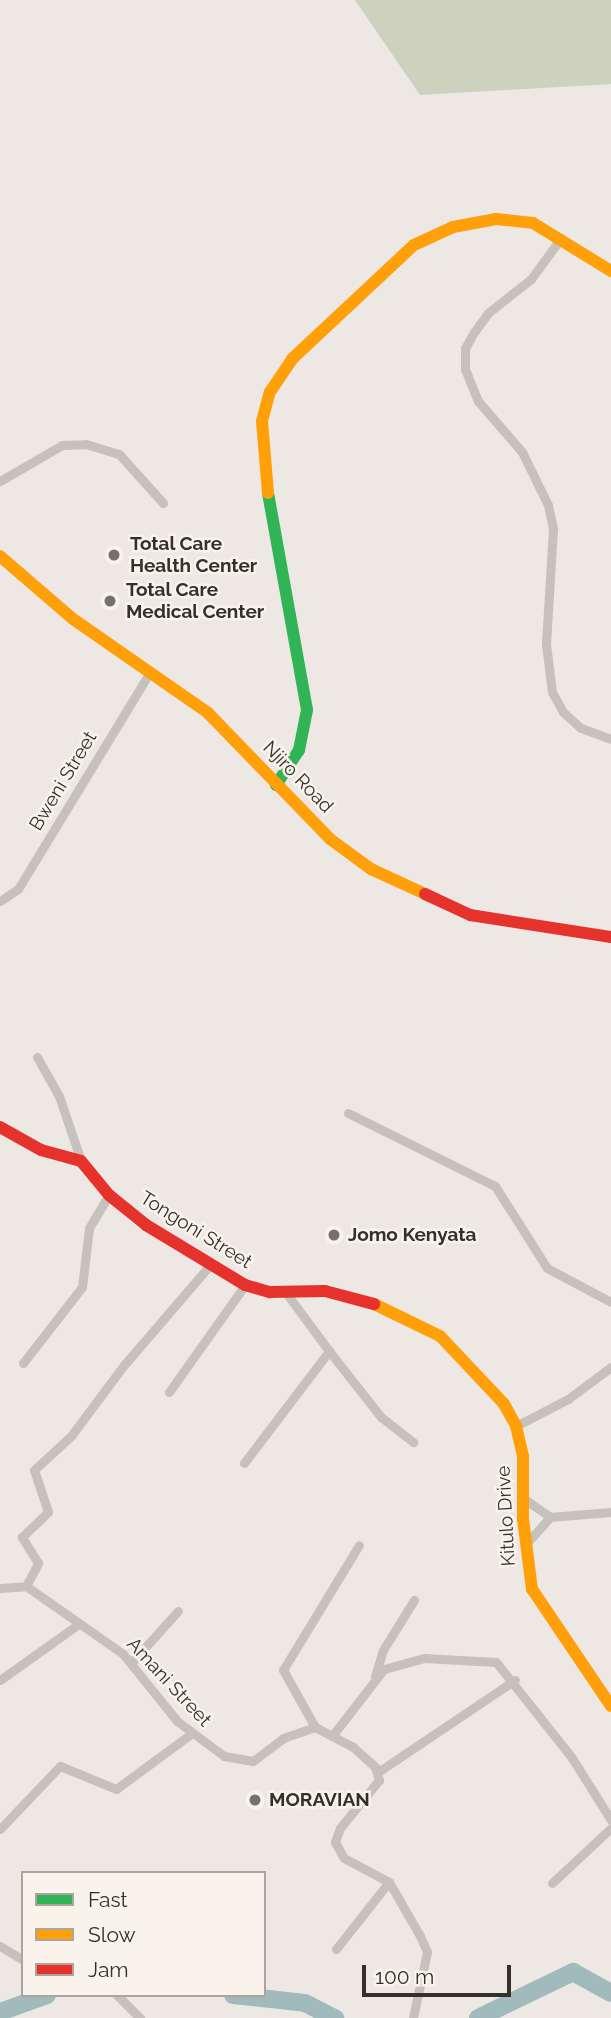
<!DOCTYPE html>
<html>
<head>
<meta charset="utf-8">
<style>
	body { margin:0 }
	#map { position:relative; width:611px; height:2018px; overflow:hidden; background:#ede8e3; font-family:Raleway,sans-serif }
	div>[style] { position:absolute }
	.green>* { inset:0; background:#cdd1be }
	.river>* { height:18px; margin:-9px; padding:0 9px; transform-origin:9px; border-radius:9px; background:#a1bbbc }
	.street>* { height:9px; margin:-4.5px; padding:0 4.5px; transform-origin:4.5px; border-radius:4.5px; background:#c6c1bc }
	.fast>* { height:12px; margin:-6px; padding:0 6px; transform-origin:6px; border-radius:6px; background:#30b455 }
	.slow>* { height:12px; margin:-6px; padding:0 6px; transform-origin:6px; border-radius:6px; background:#ff9f0a }
	.jam>* { height:12px; margin:-6px; padding:0 6px; transform-origin:6px; border-radius:6px; background:#e5322d }
	.dots>* { width:19px; height:19px; translate:-50% -50%; box-sizing:border-box; border:4px solid #f9f3eb; border-radius:50% }
	span { translate:-50% -50%; white-space:nowrap; text-align:center; line-height:1.15; -webkit-text-stroke:5px #f9f3eb; paint-order:stroke }
	.poi-label { font-size:19px; color:#372f2a; font-weight:700 }
	.left { translate:0 -50%; text-align:left }
	.street-label { font-size:19px; color:#372f2a }
	.legend { position:absolute; left:21px; top:1871px; width:245px; height:126px; box-sizing:border-box; background:#f9f3eb; border:2px solid #aba59e; margin:0; padding:9px 12px; list-style:none; font-size:21px; color:#372f2a }
	.legend li { display:flex; align-items:center; gap:14px; height:35px }
	.legend b { width:35px; border:2px solid #aba59e }
	.scale { position:absolute; left:362px; top:1965px; width:149px; height:32px; box-sizing:border-box; border:4px solid #372f2a; border-top:0; padding-left:9px; font-size:21px; line-height:24px; white-space:nowrap; color:#372f2a; -webkit-text-stroke:5px #f9f3eb; paint-order:stroke }
</style>
</head>
<body>
<div id="map">
	<div class="green">
		<div style="clip-path:polygon(355px 0,611px 0,611px 84px,420px 95px)"></div>
	</div>
	<div class="river">
		<div style="left:233px;top:1995px;width:72px;rotate:6.3deg"></div>
		<div style="left:305px;top:2003px;width:34px;rotate:27deg"></div>
		<div style="left:0;top:2012px;width:50px;rotate:-19.9deg"></div>
		<div style="left:478px;top:2018px;width:106px;rotate:-25.8deg"></div>
		<div style="left:573px;top:1972px;width:43px;rotate:28.9deg"></div>
	</div>
	<div class="street">
		<div style="left:561px;top:238px;width:51px;rotate:126.2deg"></div>
		<div style="left:531px;top:279px;width:55px;rotate:141.7deg"></div>
		<div style="left:488px;top:313px;width:24px;rotate:126deg"></div>
		<div style="left:474px;top:332px;width:18px;rotate:119deg"></div>
		<div style="left:465px;top:348px;width:21px;rotate:90deg"></div>
		<div style="left:465px;top:369px;width:35px;rotate:68deg"></div>
		<div style="left:478px;top:401px;width:67px;rotate:49.2deg"></div>
		<div style="left:522px;top:452px;width:59px;rotate:63.9deg"></div>
		<div style="left:548px;top:505px;width:25px;rotate:78deg"></div>
		<div style="left:553px;top:529px;width:115px;rotate:93.5deg"></div>
		<div style="left:546px;top:644px;width:48px;rotate:82.9deg"></div>
		<div style="left:552px;top:692px;width:23px;rotate:61deg"></div>
		<div style="left:563px;top:712px;width:24px;rotate:42deg"></div>
		<div style="left:581px;top:728px;width:32px;rotate:20deg"></div>
		<div style="left:0;top:481px;width:72px;rotate:-30.1deg"></div>
		<div style="left:62px;top:445px;width:24px;rotate:-2deg"></div>
		<div style="left:86px;top:444px;width:34px;rotate:17deg"></div>
		<div style="left:119px;top:454px;width:66px;rotate:48.1deg"></div>
		<div style="left:0;top:901px;width:22px;rotate:-34deg"></div>
		<div style="left:18px;top:889px;width:254px;rotate:-58.7deg"></div>
		<div style="left:37px;top:1057px;width:45px;rotate:60.6deg"></div>
		<div style="left:59px;top:1096px;width:69px;rotate:71.3deg"></div>
		<div style="left:348px;top:1113px;width:164px;rotate:26.4deg"></div>
		<div style="left:495px;top:1186px;width:97px;rotate:57.6deg"></div>
		<div style="left:547px;top:1268px;width:72px;rotate:28deg"></div>
		<div style="left:329px;top:1351px;width:84px;rotate:51.8deg"></div>
		<div style="left:381px;top:1417px;width:41px;rotate:38deg"></div>
		<div style="left:23px;top:1363px;width:96px;rotate:-52.2deg"></div>
		<div style="left:82px;top:1287px;width:59px;rotate:-83.2deg"></div>
		<div style="left:89px;top:1228px;width:39px;rotate:-59deg"></div>
		<div style="left:169px;top:1392px;width:131px;rotate:-54.6deg"></div>
		<div style="left:516px;top:1426px;width:59px;rotate:-27.4deg"></div>
		<div style="left:568px;top:1399px;width:54px;rotate:-36.7deg"></div>
		<div style="left:244px;top:1463px;width:141px;rotate:-52.8deg"></div>
		<div style="left:329px;top:1351px;width:71px;rotate:-126.4deg"></div>
		<div style="left:523px;top:1498px;width:33px;rotate:35deg"></div>
		<div style="left:525px;top:1545px;width:38px;rotate:-48deg"></div>
		<div style="left:550px;top:1517px;width:61px;rotate:-4.7deg"></div>
		<div style="left:26px;top:1586px;width:26px;rotate:-62deg"></div>
		<div style="left:38px;top:1563px;width:31px;rotate:-122deg"></div>
		<div style="left:22px;top:1537px;width:36px;rotate:-44deg"></div>
		<div style="left:48px;top:1512px;width:44px;rotate:-108.4deg"></div>
		<div style="left:34px;top:1470px;width:50px;rotate:-42.6deg"></div>
		<div style="left:71px;top:1436px;width:89px;rotate:-53.3deg"></div>
		<div style="left:124px;top:1365px;width:132px;rotate:-49.3deg"></div>
		<div style="left:0;top:1588px;width:26px;rotate:-4deg"></div>
		<div style="left:26px;top:1586px;width:118px;rotate:35deg"></div>
		<div style="left:123px;top:1654px;width:86px;rotate:51.1deg"></div>
		<div style="left:177px;top:1721px;width:59px;rotate:36.7deg"></div>
		<div style="left:224px;top:1756px;width:29px;rotate:10deg"></div>
		<div style="left:253px;top:1761px;width:38px;rotate:-37deg"></div>
		<div style="left:283px;top:1738px;width:34px;rotate:-19deg"></div>
		<div style="left:315px;top:1727px;width:43px;rotate:27.8deg"></div>
		<div style="left:353px;top:1747px;width:30px;rotate:42deg"></div>
		<div style="left:375px;top:1767px;width:14px;rotate:73deg"></div>
		<div style="left:379px;top:1780px;width:62px;rotate:129.1deg"></div>
		<div style="left:340px;top:1828px;width:15px;rotate:110deg"></div>
		<div style="left:335px;top:1842px;width:18px;rotate:61deg"></div>
		<div style="left:344px;top:1858px;width:51px;rotate:28.1deg"></div>
		<div style="left:389px;top:1882px;width:62px;rotate:60.1deg"></div>
		<div style="left:420px;top:1936px;width:17px;rotate:66deg"></div>
		<div style="left:427px;top:1952px;width:67px;rotate:102deg"></div>
		<div style="left:131px;top:1663px;width:70px;rotate:-47.9deg"></div>
		<div style="left:375px;top:1676px;width:27px;rotate:-73deg"></div>
		<div style="left:383px;top:1650px;width:59px;rotate:-58.2deg"></div>
		<div style="left:0;top:1680px;width:95px;rotate:-35.5deg"></div>
		<div style="left:315px;top:1727px;width:65px;rotate:-119.3deg"></div>
		<div style="left:283px;top:1670px;width:146px;rotate:-58.7deg"></div>
		<div style="left:332px;top:1736px;width:85px;rotate:-52.2deg"></div>
		<div style="left:384px;top:1669px;width:41px;rotate:-15.4deg"></div>
		<div style="left:424px;top:1658px;width:72px;rotate:3.2deg"></div>
		<div style="left:496px;top:1662px;width:122px;rotate:51.6deg"></div>
		<div style="left:572px;top:1758px;width:73px;rotate:57.8deg"></div>
		<div style="left:378px;top:1772px;width:165px;rotate:-33.9deg"></div>
		<div style="left:0;top:1829px;width:87px;rotate:-46.4deg"></div>
		<div style="left:60px;top:1766px;width:61px;rotate:22.3deg"></div>
		<div style="left:116px;top:1789px;width:93px;rotate:-36.3deg"></div>
		<div style="left:552px;top:1883px;width:81px;rotate:-43deg"></div>
		<div style="left:0;top:1946px;width:27px;rotate:31deg"></div>
		<div style="left:336px;top:1949px;width:85px;rotate:-51.7deg"></div>
		<div style="left:117px;top:1995px;width:33px;rotate:45deg"></div>
	</div>
	<div class="fast">
		<div style="left:268px;top:493px;width:220px;rotate:79.8deg"></div>
		<div style="left:307px;top:710px;width:41px;rotate:101.3deg"></div>
		<div style="left:299px;top:750px;width:42px;rotate:123.3deg"></div>
	</div>
	<div class="slow">
		<div style="left:268px;top:493px;width:72px;rotate:-94.8deg"></div>
		<div style="left:262px;top:421px;width:30px;rotate:-75deg"></div>
		<div style="left:270px;top:392px;width:40px;rotate:-56deg"></div>
		<div style="left:292px;top:359px;width:167px;rotate:-43.1deg"></div>
		<div style="left:414px;top:245px;width:43px;rotate:-24.8deg"></div>
		<div style="left:453px;top:227px;width:44px;rotate:-10.5deg"></div>
		<div style="left:496px;top:219px;width:37px;rotate:6deg"></div>
		<div style="left:533px;top:223px;width:92px;rotate:31.6deg"></div>
		<div style="left:0;top:556px;width:96px;rotate:40.8deg"></div>
		<div style="left:73px;top:619px;width:165px;rotate:34.8deg"></div>
		<div style="left:208px;top:713px;width:175px;rotate:45.9deg"></div>
		<div style="left:330px;top:839px;width:51px;rotate:36.2deg"></div>
		<div style="left:371px;top:869px;width:60px;rotate:24.8deg"></div>
		<div style="left:374px;top:1304px;width:73px;rotate:25.9deg"></div>
		<div style="left:440px;top:1336px;width:93px;rotate:46.7deg"></div>
		<div style="left:504px;top:1404px;width:25px;rotate:61deg"></div>
		<div style="left:516px;top:1426px;width:31px;rotate:77deg"></div>
		<div style="left:523px;top:1456px;width:63px;rotate:90deg"></div>
		<div style="left:523px;top:1519px;width:71px;rotate:82.7deg"></div>
		<div style="left:532px;top:1589px;width:141px;rotate:56deg"></div>
	</div>
	<div class="jam">
		<div style="left:425px;top:894px;width:50px;rotate:25deg"></div>
		<div style="left:470px;top:915px;width:143px;rotate:8.9deg"></div>
		<div style="left:0;top:1127px;width:47px;rotate:29.3deg"></div>
		<div style="left:41px;top:1150px;width:41px;rotate:15.4deg"></div>
		<div style="left:81px;top:1161px;width:44px;rotate:50.5deg"></div>
		<div style="left:109px;top:1195px;width:48px;rotate:39deg"></div>
		<div style="left:146px;top:1225px;width:116px;rotate:31.2deg"></div>
		<div style="left:245px;top:1285px;width:26px;rotate:16deg"></div>
		<div style="left:270px;top:1292px;width:55px;rotate:-1deg"></div>
		<div style="left:325px;top:1291px;width:51px;rotate:14.9deg"></div>
	</div>
	<div class="dots">
		<div style="left:114px;top:555px;background:#77706b"></div>
		<div style="left:110px;top:601px;background:#77706b"></div>
		<div style="left:334px;top:1235px;background:#77706b"></div>
		<div style="left:255px;top:1800px;background:#77706b"></div>
	</div>
	<div class="poi-label">
		<span class="left" style="left:130px;top:555px">Total Care<br>Health Center</span>
		<span class="left" style="left:126px;top:601px">Total Care<br>Medical Center</span>
		<span class="left" style="left:348px;top:1235px">Jomo Kenyata</span>
		<span class="left" style="left:269px;top:1800px">MORAVIAN</span>
	</div>
	<div class="street-label">
		<span style="left:298px;top:777px;rotate:46deg">Njiro Road</span>
		<span style="left:63px;top:781px;rotate:-59deg">Bweni Street</span>
		<span style="left:196px;top:1230px;rotate:32deg">Tongoni Street</span>
		<span style="left:506px;top:1516px;rotate:-93deg">Kitulo Drive</span>
		<span style="left:169px;top:1682px;rotate:47deg">Amani Street</span>
	</div>
	<ul class="legend">
	<li><b style="height:9px;background:#30b455"></b>Fast</li>
	<li><b style="height:9px;background:#ff9f0a"></b>Slow</li>
	<li><b style="height:9px;background:#e5322d"></b>Jam</li>
	</ul>
	<div class="scale">100 m</div>
</div>
</body>
</html>
